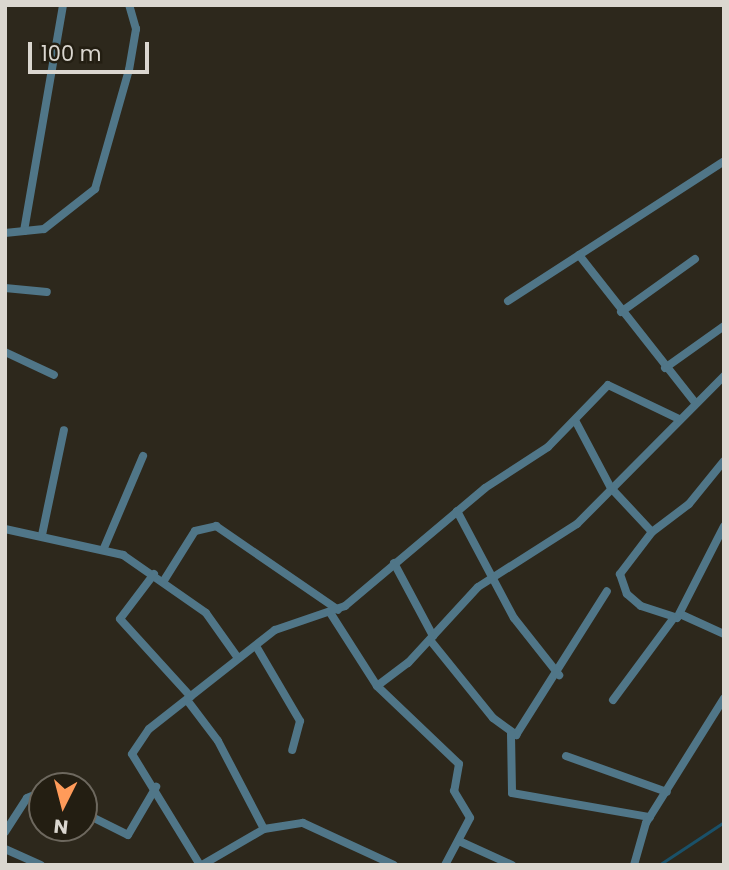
<!DOCTYPE html>
<html>
<head>
<meta charset="utf-8">
<style>
	body { margin:0 }
	#map { position:relative; width:729px; height:870px; overflow:hidden; background:#2d281c; font-family:Poppins,sans-serif }
	div>[style] { position:absolute }
	.stream>* { height:2.5px; margin:-1.25px; padding:0 1.25px; transform-origin:1.25px; border-radius:1.25px; background:#1a5169 }
	.minor>* { height:8px; margin:-4px; padding:0 4px; transform-origin:4px; border-radius:4px; background:#507688 }
	span { translate:-50% -50%; white-space:nowrap; text-align:center; line-height:1.15; -webkit-text-stroke:6px #231e12; paint-order:stroke }
	.frame { position:absolute; inset:0; border:7px solid #dbd7d0; pointer-events:none }
	.north { position:absolute; left:28px; top:772px; width:70px; height:70px; box-sizing:border-box; background:#231e12; border:2px solid #6d685e; border-radius:50%; rotate:186deg; font-size:19px; font-weight:700; line-height:28px; text-align:center; color:#dbd7d0 }
	.north::after { content:''; display:block; margin:auto; width:24px; height:32px; background:#ff9b5a; clip-path:polygon(50% 0,100% 100%,50% 72%,0 100%) }
	.scale { position:absolute; left:28px; top:42px; width:121px; height:32px; box-sizing:border-box; border:4px solid #dbd7d0; border-top:0; padding-left:9px; font-size:21px; line-height:24px; white-space:nowrap; color:#dbd7d0; -webkit-text-stroke:5px #231e12; paint-order:stroke }
</style>
</head>
<body>
<div id="map">
	<div class="stream">
		<div style="left:659px;top:865px;width:78px;rotate:-33.5deg"></div>
	</div>
	<div class="minor">
		<div style="left:24px;top:231px;width:229px;rotate:-80.2deg"></div>
		<div style="left:5px;top:233px;width:39px;rotate:-6deg"></div>
		<div style="left:44px;top:229px;width:65px;rotate:-38.1deg"></div>
		<div style="left:95px;top:189px;width:124px;rotate:-74.1deg"></div>
		<div style="left:129px;top:70px;width:42px;rotate:-80.3deg"></div>
		<div style="left:136px;top:29px;width:25px;rotate:-106deg"></div>
		<div style="left:579px;top:255px;width:186px;rotate:51.8deg"></div>
		<div style="left:5px;top:288px;width:42px;rotate:5.4deg"></div>
		<div style="left:508px;top:301px;width:257px;rotate:-32.9deg"></div>
		<div style="left:621px;top:312px;width:91px;rotate:-35.6deg"></div>
		<div style="left:5px;top:352px;width:54px;rotate:25.1deg"></div>
		<div style="left:665px;top:368px;width:72px;rotate:-35.4deg"></div>
		<div style="left:576px;top:422px;width:75px;rotate:62.1deg"></div>
		<div style="left:611px;top:488px;width:60px;rotate:47deg"></div>
		<div style="left:652px;top:532px;width:53px;rotate:127.3deg"></div>
		<div style="left:620px;top:574px;width:21px;rotate:71deg"></div>
		<div style="left:627px;top:594px;width:18px;rotate:41deg"></div>
		<div style="left:641px;top:606px;width:38px;rotate:18deg"></div>
		<div style="left:677px;top:618px;width:103px;rotate:-62.9deg"></div>
		<div style="left:457px;top:511px;width:121px;rotate:62deg"></div>
		<div style="left:514px;top:618px;width:73px;rotate:51.7deg"></div>
		<div style="left:5px;top:529px;width:121px;rotate:12.4deg"></div>
		<div style="left:123px;top:555px;width:101px;rotate:34.9deg"></div>
		<div style="left:206px;top:613px;width:55px;rotate:54.6deg"></div>
		<div style="left:652px;top:532px;width:46px;rotate:-37.1deg"></div>
		<div style="left:689px;top:504px;width:55px;rotate:-50.9deg"></div>
		<div style="left:42px;top:535px;width:107px;rotate:-78.2deg"></div>
		<div style="left:104px;top:548px;width:100px;rotate:-67deg"></div>
		<div style="left:394px;top:563px;width:83px;rotate:61.9deg"></div>
		<div style="left:154px;top:574px;width:56px;rotate:127.1deg"></div>
		<div style="left:120px;top:619px;width:105px;rotate:47.7deg"></div>
		<div style="left:163px;top:582px;width:60px;rotate:-57.9deg"></div>
		<div style="left:195px;top:531px;width:22px;rotate:-13deg"></div>
		<div style="left:216px;top:526px;width:148px;rotate:34.5deg"></div>
		<div style="left:331px;top:614px;width:85px;rotate:57.4deg"></div>
		<div style="left:377px;top:686px;width:113px;rotate:43.6deg"></div>
		<div style="left:459px;top:764px;width:27px;rotate:100deg"></div>
		<div style="left:454px;top:791px;width:31px;rotate:59deg"></div>
		<div style="left:470px;top:818px;width:53px;rotate:118deg"></div>
		<div style="left:680px;top:614px;width:48px;rotate:24.4deg"></div>
		<div style="left:430px;top:640px;width:100px;rotate:51.1deg"></div>
		<div style="left:493px;top:718px;width:29px;rotate:36deg"></div>
		<div style="left:516px;top:735px;width:170px;rotate:-57.7deg"></div>
		<div style="left:256px;top:646px;width:87px;rotate:59.6deg"></div>
		<div style="left:300px;top:721px;width:30px;rotate:105deg"></div>
		<div style="left:377px;top:686px;width:39px;rotate:-37deg"></div>
		<div style="left:408px;top:663px;width:103px;rotate:-47.4deg"></div>
		<div style="left:478px;top:587px;width:117px;rotate:-32.5deg"></div>
		<div style="left:577px;top:524px;width:209px;rotate:-45.2deg"></div>
		<div style="left:187px;top:700px;width:51px;rotate:52.9deg"></div>
		<div style="left:218px;top:741px;width:99px;rotate:62.4deg"></div>
		<div style="left:613px;top:700px;width:101px;rotate:-53.5deg"></div>
		<div style="left:511px;top:734px;width:59px;rotate:89deg"></div>
		<div style="left:512px;top:793px;width:140px;rotate:9.9deg"></div>
		<div style="left:566px;top:756px;width:107px;rotate:19.6deg"></div>
		<div style="left:84px;top:813px;width:49px;rotate:26.6deg"></div>
		<div style="left:128px;top:835px;width:56px;rotate:-59.7deg"></div>
		<div style="left:5px;top:832px;width:40px;rotate:-57.1deg"></div>
		<div style="left:27px;top:798px;width:16px;rotate:-22deg"></div>
		<div style="left:459px;top:841px;width:58px;rotate:24.4deg"></div>
		<div style="left:5px;top:849px;width:39px;rotate:24deg"></div>
		<div style="left:200px;top:865px;width:130px;rotate:-121.5deg"></div>
		<div style="left:132px;top:754px;width:30px;rotate:-56deg"></div>
		<div style="left:149px;top:729px;width:160px;rotate:-38.2deg"></div>
		<div style="left:275px;top:630px;width:74px;rotate:-18.9deg"></div>
		<div style="left:345px;top:606px;width:183px;rotate:-40.1deg"></div>
		<div style="left:485px;top:488px;width:75px;rotate:-33.1deg"></div>
		<div style="left:548px;top:447px;width:86px;rotate:-45.9deg"></div>
		<div style="left:608px;top:385px;width:79px;rotate:25.6deg"></div>
		<div style="left:202px;top:865px;width:72px;rotate:-30.1deg"></div>
		<div style="left:264px;top:829px;width:39px;rotate:-9deg"></div>
		<div style="left:303px;top:823px;width:100px;rotate:24.8deg"></div>
		<div style="left:634px;top:865px;width:44px;rotate:-74.1deg"></div>
		<div style="left:646px;top:823px;width:147px;rotate:-58deg"></div>
	</div>
	<div class="frame"></div>
	<div class="north">N</div>
	<div class="scale">100 m</div>
</div>
</body>
</html>
